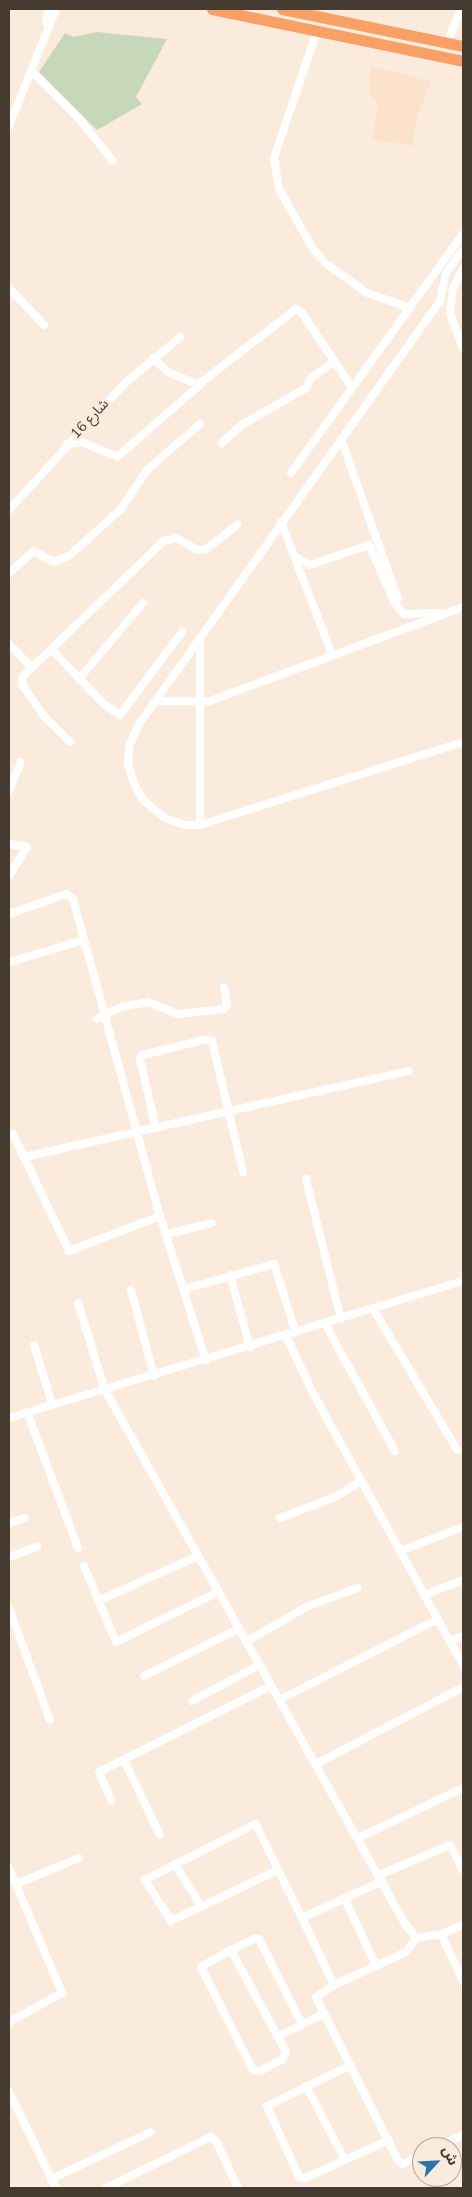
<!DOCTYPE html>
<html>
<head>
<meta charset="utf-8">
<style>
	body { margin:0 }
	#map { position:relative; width:472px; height:2197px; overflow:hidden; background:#fbebdd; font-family:"Nunito Sans","Noto Sans Arabic",sans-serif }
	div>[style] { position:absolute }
	.built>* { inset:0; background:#fce2cb }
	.green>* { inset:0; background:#c6d8b9 }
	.minor>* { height:8px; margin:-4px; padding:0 4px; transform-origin:4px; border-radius:4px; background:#fff }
	.highway>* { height:11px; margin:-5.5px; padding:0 5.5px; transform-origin:5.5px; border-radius:5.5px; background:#f9a067 }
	span { translate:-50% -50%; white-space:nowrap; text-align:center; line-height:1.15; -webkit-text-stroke:5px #fbebdd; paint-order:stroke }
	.street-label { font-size:14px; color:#453b31 }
	.frame { position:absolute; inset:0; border:10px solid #453b31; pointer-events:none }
	.north { position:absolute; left:412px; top:2137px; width:50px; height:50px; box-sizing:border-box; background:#fbebdd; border:1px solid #b2a598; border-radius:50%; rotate:65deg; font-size:14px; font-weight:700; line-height:20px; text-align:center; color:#453b31 }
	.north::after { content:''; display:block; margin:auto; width:18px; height:22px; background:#2876a8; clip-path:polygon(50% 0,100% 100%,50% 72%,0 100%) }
</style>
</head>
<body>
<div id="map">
	<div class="built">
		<div style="clip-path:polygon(371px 66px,431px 82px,417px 117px,412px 146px,372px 139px,378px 105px,369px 93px)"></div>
	</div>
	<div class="green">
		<div style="clip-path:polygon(96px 32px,167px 39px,136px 97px,142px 104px,97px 130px,39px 72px,65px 33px,74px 37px)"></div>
	</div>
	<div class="minor">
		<div style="left:46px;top:22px;width:13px;rotate:-77deg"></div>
		<div style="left:317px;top:31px;width:134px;rotate:108.7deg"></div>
		<div style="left:274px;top:158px;width:31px;rotate:81deg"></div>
		<div style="left:279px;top:189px;width:70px;rotate:60.2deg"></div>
		<div style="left:314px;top:250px;width:17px;rotate:50deg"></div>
		<div style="left:325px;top:263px;width:52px;rotate:35.5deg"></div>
		<div style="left:367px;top:293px;width:46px;rotate:19.2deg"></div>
		<div style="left:447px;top:43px;width:37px;rotate:-68deg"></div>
		<div style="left:31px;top:70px;width:71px;rotate:45.6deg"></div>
		<div style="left:81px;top:121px;width:50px;rotate:51.5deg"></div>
		<div style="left:9px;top:126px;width:126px;rotate:-68.1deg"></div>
		<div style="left:463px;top:249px;width:29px;rotate:125deg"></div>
		<div style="left:446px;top:273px;width:29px;rotate:102deg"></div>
		<div style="left:440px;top:301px;width:519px;rotate:125.44deg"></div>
		<div style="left:139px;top:724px;width:24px;rotate:114deg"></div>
		<div style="left:129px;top:746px;width:18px;rotate:93deg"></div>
		<div style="left:128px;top:764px;width:21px;rotate:73deg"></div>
		<div style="left:134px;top:784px;width:20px;rotate:60deg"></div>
		<div style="left:144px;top:801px;width:27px;rotate:39deg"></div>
		<div style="left:165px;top:818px;width:20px;rotate:20deg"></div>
		<div style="left:184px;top:825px;width:16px"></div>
		<div style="left:200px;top:825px;width:276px;rotate:-17.5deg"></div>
		<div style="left:463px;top:269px;width:21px;rotate:118deg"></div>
		<div style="left:453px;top:288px;width:25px;rotate:97deg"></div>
		<div style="left:450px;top:313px;width:37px;rotate:70deg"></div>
		<div style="left:9px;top:288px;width:51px;rotate:46.6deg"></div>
		<div style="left:153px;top:358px;width:21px;rotate:43deg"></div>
		<div style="left:168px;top:372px;width:33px;rotate:23deg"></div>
		<div style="left:198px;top:385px;width:124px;rotate:-37.8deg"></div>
		<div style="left:296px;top:309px;width:7px;rotate:34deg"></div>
		<div style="left:302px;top:313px;width:88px;rotate:56.1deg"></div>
		<div style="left:341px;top:439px;width:170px;rotate:70.4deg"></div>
		<div style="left:222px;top:443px;width:25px;rotate:-43deg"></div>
		<div style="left:240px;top:426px;width:76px;rotate:-29.9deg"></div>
		<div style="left:306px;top:388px;width:11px;rotate:-63deg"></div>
		<div style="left:311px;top:378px;width:29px;rotate:-36deg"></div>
		<div style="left:67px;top:444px;width:15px;rotate:-8deg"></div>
		<div style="left:82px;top:442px;width:38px;rotate:23deg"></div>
		<div style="left:117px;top:457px;width:111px;rotate:-41deg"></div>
		<div style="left:291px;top:473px;width:294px;rotate:-54.3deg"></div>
		<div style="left:9px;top:510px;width:169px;rotate:-47.6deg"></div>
		<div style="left:123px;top:385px;width:75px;rotate:-40.1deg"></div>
		<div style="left:281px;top:522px;width:142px;rotate:68.9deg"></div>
		<div style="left:294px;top:556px;width:18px;rotate:29deg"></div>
		<div style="left:310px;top:565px;width:62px;rotate:-18.7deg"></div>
		<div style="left:369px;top:545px;width:64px;rotate:65.9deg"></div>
		<div style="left:395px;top:603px;width:14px;rotate:51deg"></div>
		<div style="left:404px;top:614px;width:35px;rotate:-2deg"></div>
		<div style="left:9px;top:573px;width:33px;rotate:-41deg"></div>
		<div style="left:34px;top:551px;width:22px;rotate:30deg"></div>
		<div style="left:53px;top:562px;width:17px;rotate:-21deg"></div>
		<div style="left:69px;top:556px;width:70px;rotate:-42.1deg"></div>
		<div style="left:121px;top:509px;width:47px;rotate:-56.3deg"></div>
		<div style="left:147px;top:470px;width:70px;rotate:-41deg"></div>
		<div style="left:200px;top:640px;width:185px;rotate:90deg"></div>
		<div style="left:9px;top:644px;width:33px;rotate:46deg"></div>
		<div style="left:52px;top:650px;width:75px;rotate:46.1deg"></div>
		<div style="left:104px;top:704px;width:19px;rotate:35deg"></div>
		<div style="left:120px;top:715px;width:104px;rotate:-53.2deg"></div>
		<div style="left:79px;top:679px;width:99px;rotate:-49.9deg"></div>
		<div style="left:157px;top:701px;width:53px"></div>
		<div style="left:210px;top:701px;width:270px;rotate:-20.4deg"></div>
		<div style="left:70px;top:742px;width:37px;rotate:-135deg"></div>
		<div style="left:44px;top:716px;width:37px;rotate:-125deg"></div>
		<div style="left:23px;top:686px;width:9px;rotate:-96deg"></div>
		<div style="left:22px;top:677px;width:197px;rotate:-43.8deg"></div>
		<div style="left:164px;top:541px;width:12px;rotate:-14deg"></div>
		<div style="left:176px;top:538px;width:23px;rotate:29deg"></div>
		<div style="left:196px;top:549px;width:9px;rotate:6deg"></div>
		<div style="left:205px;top:550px;width:41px;rotate:-38deg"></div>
		<div style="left:9px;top:791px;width:31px;rotate:-68deg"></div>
		<div style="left:9px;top:844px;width:18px;rotate:9deg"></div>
		<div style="left:27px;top:847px;width:34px;rotate:122deg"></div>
		<div style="left:9px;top:914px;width:60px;rotate:-19.3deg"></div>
		<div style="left:66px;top:894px;width:9px;rotate:36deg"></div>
		<div style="left:73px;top:899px;width:329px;rotate:74.7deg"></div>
		<div style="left:160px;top:1216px;width:152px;rotate:72.4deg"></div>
		<div style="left:9px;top:962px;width:78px;rotate:-16.3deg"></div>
		<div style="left:97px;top:1019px;width:27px;rotate:-27deg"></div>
		<div style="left:121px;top:1007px;width:27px;rotate:-10deg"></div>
		<div style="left:148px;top:1002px;width:32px;rotate:22deg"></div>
		<div style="left:178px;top:1014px;width:46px;rotate:-6.2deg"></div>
		<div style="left:224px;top:1009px;width:6px;rotate:-59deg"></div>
		<div style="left:227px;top:1004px;width:17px;rotate:-100deg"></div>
		<div style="left:156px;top:1128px;width:71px;rotate:-103.1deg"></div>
		<div style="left:140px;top:1059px;width:4px;rotate:-63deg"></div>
		<div style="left:142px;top:1055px;width:64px;rotate:-13.6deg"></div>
		<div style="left:204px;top:1040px;width:8px;rotate:7deg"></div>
		<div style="left:212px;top:1041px;width:135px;rotate:76.7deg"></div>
		<div style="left:13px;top:1134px;width:130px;rotate:64.4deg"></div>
		<div style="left:69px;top:1251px;width:97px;rotate:-21deg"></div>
		<div style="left:24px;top:1157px;width:394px;rotate:-12.6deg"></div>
		<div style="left:306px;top:1179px;width:144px;rotate:76deg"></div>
		<div style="left:167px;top:1234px;width:46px;rotate:-13.7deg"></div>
		<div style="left:230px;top:1275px;width:75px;rotate:74.5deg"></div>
		<div style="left:185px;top:1289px;width:92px;rotate:-15.7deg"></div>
		<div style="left:274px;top:1264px;width:72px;rotate:72.3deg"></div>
		<div style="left:131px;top:1290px;width:89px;rotate:75deg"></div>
		<div style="left:78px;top:1303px;width:91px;rotate:72.8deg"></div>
		<div style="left:105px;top:1390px;width:610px;rotate:60.66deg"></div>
		<div style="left:404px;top:1922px;width:20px;rotate:53deg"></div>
		<div style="left:416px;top:1938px;width:25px;rotate:-9deg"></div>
		<div style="left:441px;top:1934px;width:52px;rotate:64.9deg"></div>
		<div style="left:374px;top:1310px;width:163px;rotate:59.3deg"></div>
		<div style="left:325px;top:1324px;width:145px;rotate:61.1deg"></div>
		<div style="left:286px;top:1336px;width:65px;rotate:64.6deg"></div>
		<div style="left:314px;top:1395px;width:308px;rotate:61.1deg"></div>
		<div style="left:34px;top:1345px;width:62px;rotate:73deg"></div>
		<div style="left:27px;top:1412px;width:145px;rotate:69.4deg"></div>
		<div style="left:9px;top:1418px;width:474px;rotate:-16.8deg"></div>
		<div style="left:280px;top:1518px;width:59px;rotate:-20.9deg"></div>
		<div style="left:335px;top:1497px;width:31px;rotate:-31deg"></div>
		<div style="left:9px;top:1523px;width:16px;rotate:-18deg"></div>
		<div style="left:400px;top:1551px;width:67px;rotate:-20.9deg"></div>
		<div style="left:9px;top:1557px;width:30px;rotate:-20deg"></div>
		<div style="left:84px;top:1566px;width:82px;rotate:67.2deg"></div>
		<div style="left:116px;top:1642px;width:114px;rotate:-26.1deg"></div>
		<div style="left:424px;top:1595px;width:42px;rotate:-21deg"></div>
		<div style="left:98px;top:1601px;width:110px;rotate:-24.2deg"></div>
		<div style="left:9px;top:1608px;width:119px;rotate:69.9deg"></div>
		<div style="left:450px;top:1641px;width:14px;rotate:-21deg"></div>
		<div style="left:246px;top:1642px;width:69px;rotate:-30.3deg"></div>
		<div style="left:306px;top:1607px;width:55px;rotate:-20.1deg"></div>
		<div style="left:144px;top:1676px;width:105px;rotate:-26.6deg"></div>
		<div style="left:279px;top:1700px;width:178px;rotate:-27deg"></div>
		<div style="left:192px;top:1701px;width:76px;rotate:-28.2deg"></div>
		<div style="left:124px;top:1760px;width:83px;rotate:64.4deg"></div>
		<div style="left:316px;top:1764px;width:166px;rotate:-27.6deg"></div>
		<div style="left:111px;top:1800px;width:30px;rotate:-113deg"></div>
		<div style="left:99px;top:1772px;width:192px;rotate:-26.6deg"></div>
		<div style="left:358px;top:1838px;width:116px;rotate:-25.5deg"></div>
		<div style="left:175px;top:1864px;width:49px;rotate:58.2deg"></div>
		<div style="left:9px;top:1868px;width:136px;rotate:67deg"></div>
		<div style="left:62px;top:1993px;width:60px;rotate:151.3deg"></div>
		<div style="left:278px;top:1870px;width:119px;rotate:154.5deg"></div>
		<div style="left:171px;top:1921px;width:49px;rotate:-122.4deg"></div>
		<div style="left:145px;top:1880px;width:123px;rotate:-27deg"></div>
		<div style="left:255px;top:1824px;width:1px;rotate:45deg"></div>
		<div style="left:256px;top:1825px;width:104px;rotate:63.7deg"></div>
		<div style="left:379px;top:1875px;width:77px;rotate:-22.9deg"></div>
		<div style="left:450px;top:1845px;width:28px;rotate:63deg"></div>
		<div style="left:382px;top:1881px;width:88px;rotate:155.2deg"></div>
		<div style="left:302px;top:1918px;width:74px;rotate:64.5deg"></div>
		<div style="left:334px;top:1985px;width:79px;rotate:-24.6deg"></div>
		<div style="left:406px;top:1952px;width:17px;rotate:-54deg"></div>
		<div style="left:16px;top:1884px;width:68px;rotate:-22.4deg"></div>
		<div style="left:345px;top:1899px;width:74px;rotate:65.2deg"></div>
		<div style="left:441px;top:1934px;width:24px;rotate:-22deg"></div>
		<div style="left:231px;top:1950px;width:116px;rotate:61.7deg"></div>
		<div style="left:286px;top:2052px;width:8px;rotate:113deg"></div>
		<div style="left:283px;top:2059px;width:26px;rotate:152deg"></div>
		<div style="left:260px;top:2071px;width:7px;rotate:-172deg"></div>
		<div style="left:253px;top:2070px;width:115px;rotate:-116.8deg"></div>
		<div style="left:201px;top:1967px;width:34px;rotate:-30deg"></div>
		<div style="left:231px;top:1950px;width:25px;rotate:-26deg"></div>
		<div style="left:254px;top:1939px;width:5px"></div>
		<div style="left:259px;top:1939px;width:95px;rotate:63.2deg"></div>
		<div style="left:334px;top:1985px;width:22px;rotate:146deg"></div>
		<div style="left:316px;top:1997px;width:183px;rotate:63.4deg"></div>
		<div style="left:398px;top:2161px;width:6px;rotate:31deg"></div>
		<div style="left:403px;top:2164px;width:21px;rotate:-28deg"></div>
		<div style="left:279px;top:2036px;width:51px;rotate:-26.6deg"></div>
		<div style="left:351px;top:2065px;width:93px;rotate:154deg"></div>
		<div style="left:267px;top:2106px;width:78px;rotate:65.7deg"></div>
		<div style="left:299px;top:2177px;width:6px;rotate:9deg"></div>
		<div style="left:305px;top:2178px;width:92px;rotate:-24.3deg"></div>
		<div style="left:306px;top:2086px;width:84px;rotate:62.2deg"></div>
		<div style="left:9px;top:2092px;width:107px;rotate:63.9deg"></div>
		<div style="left:437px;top:2147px;width:29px;rotate:-25deg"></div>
		<div style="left:51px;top:2179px;width:110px;rotate:-25.2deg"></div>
		<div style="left:106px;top:2188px;width:116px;rotate:-26.1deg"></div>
		<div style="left:210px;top:2137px;width:7px;rotate:34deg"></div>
		<div style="left:216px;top:2141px;width:52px;rotate:64.9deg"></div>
	</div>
	<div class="highway">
		<div style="left:212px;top:9px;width:256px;rotate:11.7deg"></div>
		<div style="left:282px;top:9px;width:185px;rotate:11.6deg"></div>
	</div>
	<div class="street-label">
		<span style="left:90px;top:419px;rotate:-47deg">شارع 16</span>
	</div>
	<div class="frame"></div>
	<div class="north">ش</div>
</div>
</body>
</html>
